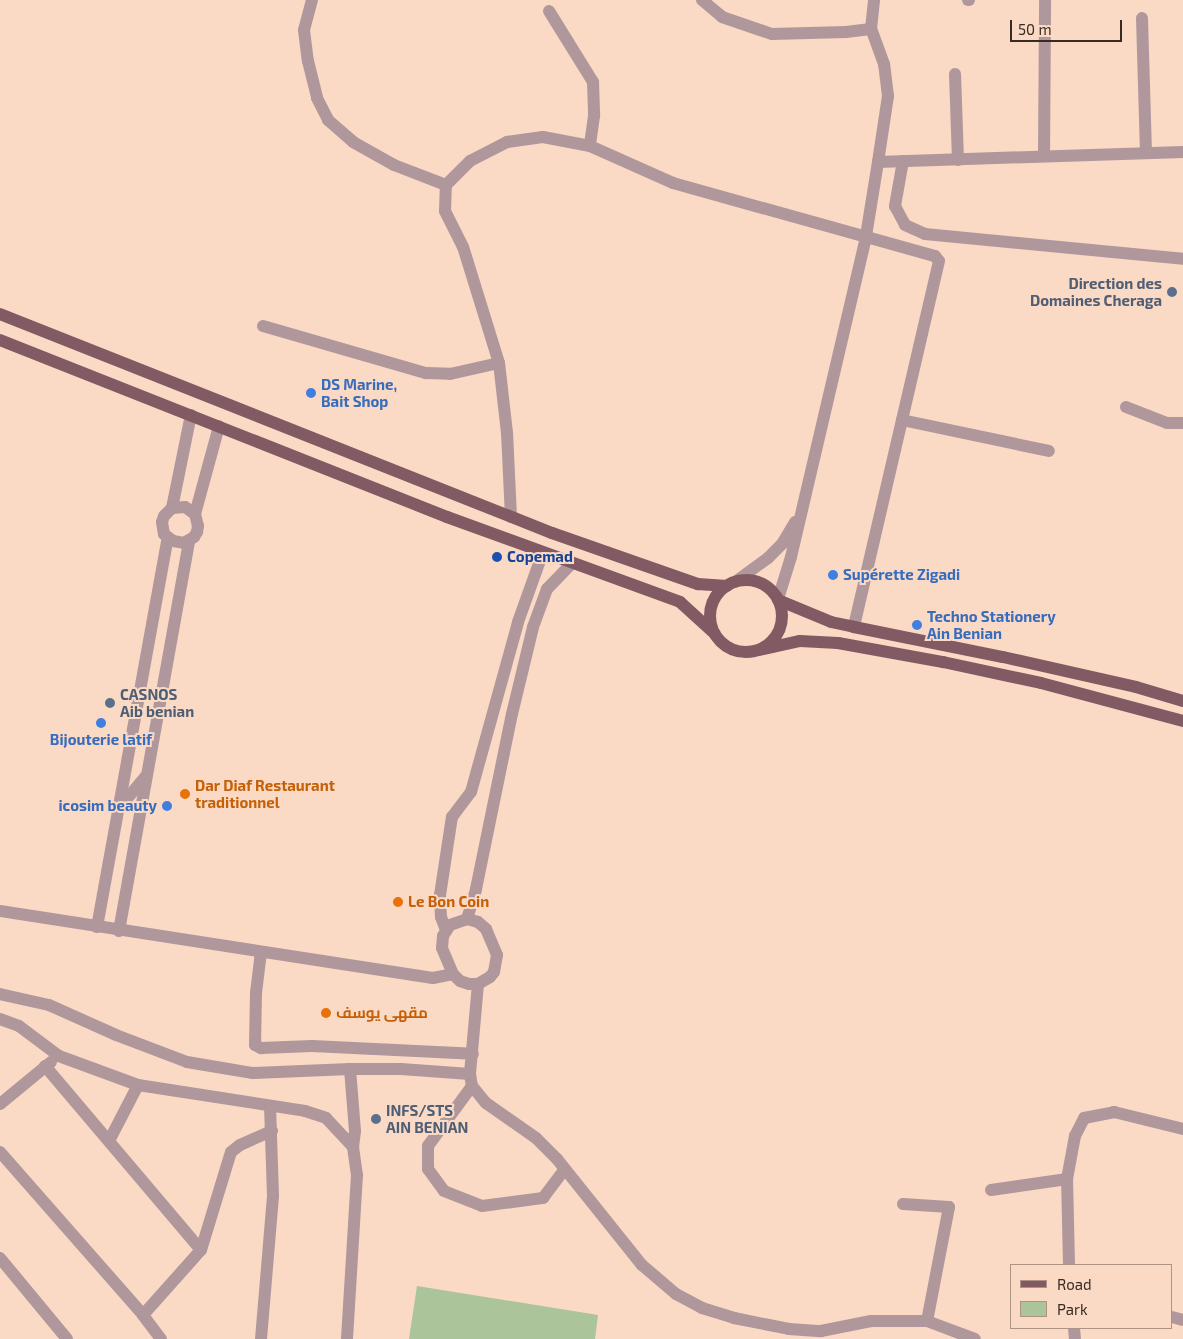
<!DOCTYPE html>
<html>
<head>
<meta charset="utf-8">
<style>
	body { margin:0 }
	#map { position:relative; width:1183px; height:1339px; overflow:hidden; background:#fad9c5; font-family:"Exo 2",Cairo,sans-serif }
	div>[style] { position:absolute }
	.green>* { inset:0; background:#abc49a }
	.street>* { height:12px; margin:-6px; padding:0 6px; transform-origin:6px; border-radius:6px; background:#af979c }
	.primary>* { height:12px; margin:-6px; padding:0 6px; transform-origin:6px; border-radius:6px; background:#825a63 }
	.primary>.ring { margin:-6px; padding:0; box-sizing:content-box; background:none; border:12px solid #825a63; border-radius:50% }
	.dots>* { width:14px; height:14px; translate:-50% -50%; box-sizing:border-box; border:2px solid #fad9c5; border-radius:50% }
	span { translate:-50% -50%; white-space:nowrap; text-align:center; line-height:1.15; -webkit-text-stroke:4px #fad9c5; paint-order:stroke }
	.service-label { font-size:15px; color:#4e5e75; font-weight:700 }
	.right { translate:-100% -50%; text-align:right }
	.left { translate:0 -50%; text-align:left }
	.shop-label { font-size:15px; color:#366cbe; font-weight:700 }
	.transit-label { font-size:15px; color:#164399; font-weight:700 }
	.food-label { font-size:15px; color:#c56008; font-weight:700 }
	.legend { position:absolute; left:1010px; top:1264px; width:162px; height:65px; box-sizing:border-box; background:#fad9c5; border:1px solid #ac9384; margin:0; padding:6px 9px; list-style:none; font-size:15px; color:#372b23 }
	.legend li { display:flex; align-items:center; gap:10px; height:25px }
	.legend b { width:25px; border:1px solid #ac9384 }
	.scale { position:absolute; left:1010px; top:20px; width:112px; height:22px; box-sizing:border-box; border:2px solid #372b23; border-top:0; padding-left:6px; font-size:15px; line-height:18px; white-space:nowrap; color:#372b23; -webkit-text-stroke:4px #fad9c5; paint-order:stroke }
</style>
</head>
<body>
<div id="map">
	<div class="green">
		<div style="clip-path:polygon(417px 1286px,598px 1315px,595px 1339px,409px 1339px)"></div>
	</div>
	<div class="street">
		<div style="left:312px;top:0;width:31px;rotate:105deg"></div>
		<div style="left:304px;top:30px;width:31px;rotate:83deg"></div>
		<div style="left:308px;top:61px;width:38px;rotate:76deg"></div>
		<div style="left:317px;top:98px;width:25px;rotate:63deg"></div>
		<div style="left:328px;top:120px;width:33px;rotate:41deg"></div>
		<div style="left:353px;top:142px;width:47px;rotate:29.3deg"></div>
		<div style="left:394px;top:165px;width:56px;rotate:21deg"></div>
		<div style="left:702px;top:0;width:26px;rotate:40deg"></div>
		<div style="left:722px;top:17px;width:53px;rotate:18.8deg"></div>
		<div style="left:772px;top:34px;width:74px;rotate:-1.5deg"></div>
		<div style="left:846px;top:32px;width:25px;rotate:-7deg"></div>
		<div style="left:968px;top:0;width:1px"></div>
		<div style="left:549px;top:11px;width:84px;rotate:58.2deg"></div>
		<div style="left:593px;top:82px;width:34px;rotate:88deg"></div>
		<div style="left:594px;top:116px;width:30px;rotate:98deg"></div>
		<div style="left:1142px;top:18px;width:135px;rotate:88.3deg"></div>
		<div style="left:955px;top:74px;width:86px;rotate:88deg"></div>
		<div style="left:1044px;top:156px;width:156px;rotate:-89.6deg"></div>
		<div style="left:903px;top:161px;width:46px;rotate:100.1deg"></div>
		<div style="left:895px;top:206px;width:21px;rotate:62deg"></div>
		<div style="left:905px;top:225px;width:22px;rotate:24deg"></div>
		<div style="left:925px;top:234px;width:259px;rotate:5.5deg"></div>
		<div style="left:878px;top:162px;width:305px;rotate:-1.9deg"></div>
		<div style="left:263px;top:326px;width:170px;rotate:16.1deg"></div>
		<div style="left:426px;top:373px;width:24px;rotate:2deg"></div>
		<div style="left:450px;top:374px;width:50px;rotate:-12.7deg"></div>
		<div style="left:1126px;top:407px;width:44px;rotate:21.3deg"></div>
		<div style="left:1167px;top:423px;width:16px"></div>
		<div style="left:902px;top:420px;width:150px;rotate:11.9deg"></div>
		<div style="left:172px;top:508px;width:95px;rotate:-78.5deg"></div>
		<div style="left:195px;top:514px;width:12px;rotate:-145deg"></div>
		<div style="left:185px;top:507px;width:13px;rotate:176deg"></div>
		<div style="left:172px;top:508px;width:11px;rotate:135deg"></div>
		<div style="left:164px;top:516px;width:6px;rotate:108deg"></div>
		<div style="left:162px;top:522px;width:12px;rotate:81deg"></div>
		<div style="left:164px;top:534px;width:11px;rotate:38deg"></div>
		<div style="left:173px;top:541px;width:11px;rotate:10deg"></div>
		<div style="left:184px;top:543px;width:12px;rotate:-31deg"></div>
		<div style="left:194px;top:537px;width:6px;rotate:-59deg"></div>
		<div style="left:197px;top:532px;width:6px;rotate:-81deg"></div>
		<div style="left:198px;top:526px;width:12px;rotate:-104deg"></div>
		<div style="left:195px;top:514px;width:91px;rotate:-74.7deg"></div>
		<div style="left:511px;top:517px;width:84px;rotate:-92.7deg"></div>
		<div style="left:507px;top:433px;width:70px;rotate:-96.5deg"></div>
		<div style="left:499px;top:363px;width:121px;rotate:-107.2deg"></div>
		<div style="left:463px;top:247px;width:40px;rotate:-116.6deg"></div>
		<div style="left:445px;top:211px;width:26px;rotate:-88deg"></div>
		<div style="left:446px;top:185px;width:34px;rotate:-45deg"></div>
		<div style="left:470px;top:161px;width:42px;rotate:-27.2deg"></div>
		<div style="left:507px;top:142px;width:36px;rotate:-8deg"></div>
		<div style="left:543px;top:137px;width:48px;rotate:10.8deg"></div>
		<div style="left:590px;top:146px;width:91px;rotate:24deg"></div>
		<div style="left:673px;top:183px;width:272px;rotate:15.6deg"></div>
		<div style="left:935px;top:256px;width:6px;rotate:51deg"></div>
		<div style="left:939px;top:261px;width:376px;rotate:103.1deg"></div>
		<div style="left:735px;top:582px;width:41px;rotate:-36deg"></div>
		<div style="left:768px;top:558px;width:20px;rotate:-45deg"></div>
		<div style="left:782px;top:544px;width:26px;rotate:-59deg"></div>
		<div style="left:778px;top:599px;width:44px;rotate:-72.8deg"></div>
		<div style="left:791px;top:557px;width:330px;rotate:-76.8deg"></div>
		<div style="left:866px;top:236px;width:75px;rotate:-80.8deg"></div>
		<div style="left:878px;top:162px;width:67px;rotate:-81.4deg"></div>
		<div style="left:888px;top:96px;width:32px;rotate:-97deg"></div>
		<div style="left:884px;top:64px;width:37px;rotate:-110deg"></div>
		<div style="left:871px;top:29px;width:29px;rotate:-84deg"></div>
		<div style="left:120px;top:807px;width:40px;rotate:-50deg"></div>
		<div style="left:0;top:911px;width:438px;rotate:8.8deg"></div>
		<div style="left:433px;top:978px;width:20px;rotate:-11deg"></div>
		<div style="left:467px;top:919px;width:31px;rotate:-73deg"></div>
		<div style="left:476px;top:889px;width:179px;rotate:-78.4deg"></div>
		<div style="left:512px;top:714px;width:89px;rotate:-76.4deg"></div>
		<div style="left:533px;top:627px;width:40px;rotate:-69.8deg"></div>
		<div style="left:547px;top:589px;width:36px;rotate:-46deg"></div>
		<div style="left:467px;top:919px;width:11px;rotate:15deg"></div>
		<div style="left:478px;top:922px;width:11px;rotate:41deg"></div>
		<div style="left:486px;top:929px;width:28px;rotate:67deg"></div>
		<div style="left:497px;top:955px;width:17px;rotate:100deg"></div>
		<div style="left:494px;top:972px;width:6px;rotate:129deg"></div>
		<div style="left:490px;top:977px;width:14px;rotate:150deg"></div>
		<div style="left:478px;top:984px;width:9px;rotate:180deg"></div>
		<div style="left:469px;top:984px;width:9px;rotate:-162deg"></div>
		<div style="left:460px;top:981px;width:10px;rotate:-135deg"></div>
		<div style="left:453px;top:974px;width:28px;rotate:-113deg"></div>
		<div style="left:442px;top:948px;width:12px;rotate:-85deg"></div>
		<div style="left:443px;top:936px;width:13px;rotate:-58deg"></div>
		<div style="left:450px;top:925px;width:18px;rotate:-19deg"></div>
		<div style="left:97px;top:927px;width:395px;rotate:-79.7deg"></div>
		<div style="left:446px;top:930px;width:14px;rotate:-111deg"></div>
		<div style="left:441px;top:917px;width:22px;rotate:-93deg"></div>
		<div style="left:440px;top:895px;width:79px;rotate:-81.3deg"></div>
		<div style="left:452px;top:817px;width:31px;rotate:-53deg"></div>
		<div style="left:471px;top:792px;width:176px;rotate:-74.5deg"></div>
		<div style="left:518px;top:622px;width:74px;rotate:-70.3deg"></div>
		<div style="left:119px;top:931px;width:396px;rotate:-79.8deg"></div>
		<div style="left:261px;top:952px;width:41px;rotate:97deg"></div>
		<div style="left:256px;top:993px;width:52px;rotate:91.1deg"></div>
		<div style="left:255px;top:1045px;width:7px;rotate:27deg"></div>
		<div style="left:261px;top:1048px;width:51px;rotate:-2.2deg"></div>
		<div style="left:312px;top:1046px;width:161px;rotate:2.8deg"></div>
		<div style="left:478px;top:984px;width:90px;rotate:95.1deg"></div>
		<div style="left:470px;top:1074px;width:12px;rotate:81deg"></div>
		<div style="left:472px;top:1086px;width:22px;rotate:51deg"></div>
		<div style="left:486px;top:1103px;width:61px;rotate:35deg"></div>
		<div style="left:536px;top:1138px;width:30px;rotate:45deg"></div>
		<div style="left:557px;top:1159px;width:136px;rotate:51.3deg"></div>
		<div style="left:642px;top:1265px;width:45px;rotate:40.5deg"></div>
		<div style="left:676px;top:1294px;width:30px;rotate:28deg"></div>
		<div style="left:702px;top:1308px;width:34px;rotate:17deg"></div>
		<div style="left:734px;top:1318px;width:56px;rotate:11.3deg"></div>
		<div style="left:789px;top:1329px;width:32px;rotate:4deg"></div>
		<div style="left:821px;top:1331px;width:51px;rotate:-11.3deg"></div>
		<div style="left:871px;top:1321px;width:56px"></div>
		<div style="left:927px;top:1321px;width:51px;rotate:20.6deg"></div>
		<div style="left:0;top:994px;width:50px;rotate:12.7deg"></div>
		<div style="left:49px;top:1005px;width:73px;rotate:24.1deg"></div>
		<div style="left:116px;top:1035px;width:76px;rotate:20.8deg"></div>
		<div style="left:187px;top:1062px;width:67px;rotate:9.5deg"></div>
		<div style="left:253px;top:1073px;width:97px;rotate:-2.4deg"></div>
		<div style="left:350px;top:1069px;width:62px;rotate:85.4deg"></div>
		<div style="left:355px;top:1131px;width:16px;rotate:97deg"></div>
		<div style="left:0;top:1019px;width:20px;rotate:20deg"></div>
		<div style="left:19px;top:1026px;width:50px;rotate:36.9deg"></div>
		<div style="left:59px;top:1056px;width:84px;rotate:20.2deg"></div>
		<div style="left:138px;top:1085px;width:169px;rotate:8.8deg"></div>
		<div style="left:305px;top:1111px;width:22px;rotate:18deg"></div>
		<div style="left:326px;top:1118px;width:40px;rotate:47deg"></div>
		<div style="left:353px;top:1147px;width:28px;rotate:82deg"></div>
		<div style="left:357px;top:1175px;width:164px;rotate:93.5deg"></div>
		<div style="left:45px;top:1066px;width:241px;rotate:49.7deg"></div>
		<div style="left:350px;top:1069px;width:51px"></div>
		<div style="left:401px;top:1069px;width:69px;rotate:4.1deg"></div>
		<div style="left:472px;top:1086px;width:74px;rotate:126.3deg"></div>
		<div style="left:428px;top:1146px;width:23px;rotate:90deg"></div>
		<div style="left:428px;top:1169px;width:27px;rotate:54deg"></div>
		<div style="left:444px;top:1191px;width:41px;rotate:21.5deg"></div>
		<div style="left:482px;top:1206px;width:62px;rotate:-7.5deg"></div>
		<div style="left:543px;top:1198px;width:36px;rotate:-53deg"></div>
		<div style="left:0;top:1104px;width:66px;rotate:-39.5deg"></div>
		<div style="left:109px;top:1141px;width:63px;rotate:-62.6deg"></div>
		<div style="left:0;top:1152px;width:217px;rotate:48.7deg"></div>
		<div style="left:991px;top:1190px;width:77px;rotate:-8.2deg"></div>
		<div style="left:903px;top:1204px;width:46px;rotate:3.7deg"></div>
		<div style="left:949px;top:1207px;width:116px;rotate:100.9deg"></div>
		<div style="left:0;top:1258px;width:105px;rotate:50.4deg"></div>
		<div style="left:1069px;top:1265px;width:86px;rotate:-91.3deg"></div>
		<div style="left:1067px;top:1179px;width:44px;rotate:-79.5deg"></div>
		<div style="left:1075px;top:1136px;width:20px;rotate:-63deg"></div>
		<div style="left:1084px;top:1118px;width:31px;rotate:-11deg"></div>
		<div style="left:1114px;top:1112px;width:71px;rotate:13.8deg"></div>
		<div style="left:1172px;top:1317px;width:11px;rotate:15deg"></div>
		<div style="left:1074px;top:1328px;width:11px;rotate:85deg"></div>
		<div style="left:161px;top:1339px;width:30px;rotate:-127deg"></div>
		<div style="left:143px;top:1315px;width:87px;rotate:-48.3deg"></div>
		<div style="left:201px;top:1250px;width:102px;rotate:-73deg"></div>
		<div style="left:231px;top:1152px;width:11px;rotate:-38deg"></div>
		<div style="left:240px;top:1145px;width:35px;rotate:-24deg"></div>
		<div style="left:261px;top:1339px;width:144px;rotate:-85.2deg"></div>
		<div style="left:273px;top:1196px;width:89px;rotate:-91.9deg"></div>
	</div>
	<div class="primary">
		<div style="left:0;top:314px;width:594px;rotate:21.64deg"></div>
		<div style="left:552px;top:533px;width:155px;rotate:19.3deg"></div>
		<div style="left:698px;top:584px;width:29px;rotate:4deg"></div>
		<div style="left:0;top:340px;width:481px;rotate:21.6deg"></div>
		<div style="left:447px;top:517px;width:248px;rotate:20deg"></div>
		<div style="left:680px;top:602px;width:47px;rotate:42.4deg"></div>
		<div class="ring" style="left:710px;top:580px;width:60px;height:60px"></div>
		<div style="left:778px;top:600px;width:57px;rotate:22.5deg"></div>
		<div style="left:831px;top:622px;width:24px;rotate:12deg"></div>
		<div style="left:854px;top:627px;width:152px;rotate:11.4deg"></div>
		<div style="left:1003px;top:657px;width:136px;rotate:12.7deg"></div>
		<div style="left:1136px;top:687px;width:49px;rotate:16.6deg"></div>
		<div style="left:759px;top:650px;width:42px;rotate:-12.4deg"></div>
		<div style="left:800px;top:641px;width:38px;rotate:3deg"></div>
		<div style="left:838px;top:643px;width:107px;rotate:10.3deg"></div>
		<div style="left:943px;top:662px;width:100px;rotate:12.1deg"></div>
		<div style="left:1041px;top:683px;width:147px;rotate:15deg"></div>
	</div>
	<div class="dots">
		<div style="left:1172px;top:292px;background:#5c6f8a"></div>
		<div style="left:311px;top:393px;background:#3f7fe0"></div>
		<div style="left:497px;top:557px;background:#1a4fb4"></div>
		<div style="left:833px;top:575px;background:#3f7fe0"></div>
		<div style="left:917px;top:625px;background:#3f7fe0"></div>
		<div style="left:110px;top:703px;background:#5c6f8a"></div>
		<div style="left:101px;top:723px;background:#3f7fe0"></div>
		<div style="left:185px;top:794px;background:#e8710a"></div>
		<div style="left:167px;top:806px;background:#3f7fe0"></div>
		<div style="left:398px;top:902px;background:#e8710a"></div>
		<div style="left:326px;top:1013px;background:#e8710a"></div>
		<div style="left:376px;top:1119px;background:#5c6f8a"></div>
	</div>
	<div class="service-label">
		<span class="right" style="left:1162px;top:292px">Direction des<br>Domaines Cheraga</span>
		<span class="left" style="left:120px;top:703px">CASNOS<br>Aib benian</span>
		<span class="left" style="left:386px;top:1119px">INFS/STS<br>AIN BENIAN</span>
	</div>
	<div class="shop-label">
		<span class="left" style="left:321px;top:393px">DS Marine,<br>Bait Shop</span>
		<span class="left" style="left:843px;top:575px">Supérette Zigadi</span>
		<span class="left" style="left:927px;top:625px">Techno Stationery<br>Ain Benian</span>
		<span style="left:101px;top:740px">Bijouterie latif</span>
		<span class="right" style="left:157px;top:806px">icosim beauty</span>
	</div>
	<div class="transit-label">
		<span class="left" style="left:507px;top:557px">Copemad</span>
	</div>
	<div class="food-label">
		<span class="left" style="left:195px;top:794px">Dar Diaf Restaurant<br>traditionnel</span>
		<span class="left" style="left:408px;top:902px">Le Bon Coin</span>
		<span class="left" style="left:336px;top:1013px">مقهى يوسف</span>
	</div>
	<ul class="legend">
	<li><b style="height:6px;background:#825a63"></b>Road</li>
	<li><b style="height:14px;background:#abc49a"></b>Park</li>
	</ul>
	<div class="scale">50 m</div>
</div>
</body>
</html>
